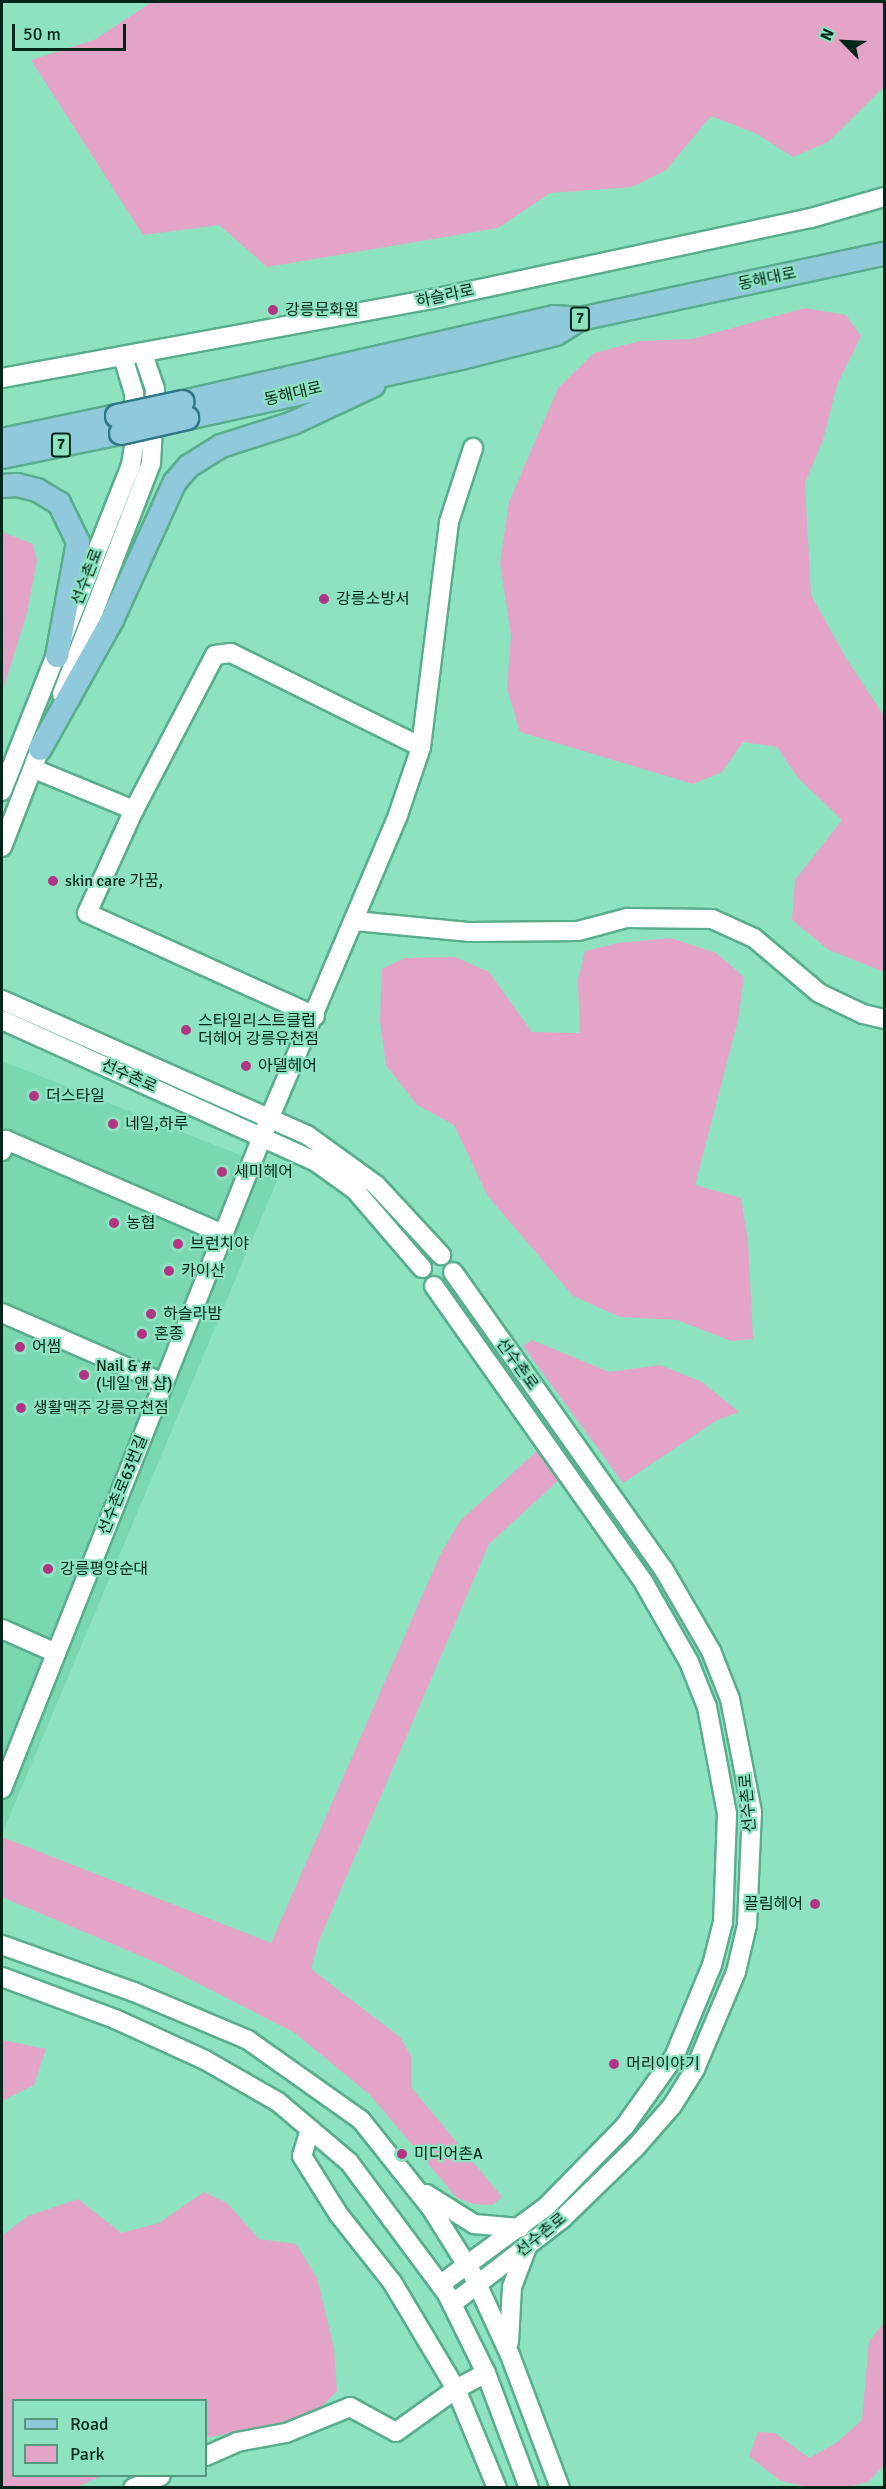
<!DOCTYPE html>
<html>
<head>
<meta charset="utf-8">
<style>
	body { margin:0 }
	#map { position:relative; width:886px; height:2489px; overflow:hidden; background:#8de3bf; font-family:Signika,"Noto Sans KR",sans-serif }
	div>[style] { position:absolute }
	.built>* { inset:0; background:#7ad8b1 }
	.green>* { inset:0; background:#e4a4c7 }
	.roads { filter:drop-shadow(2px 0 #58ae8b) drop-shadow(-2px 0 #58ae8b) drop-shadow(0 2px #58ae8b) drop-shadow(0 -2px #58ae8b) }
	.minor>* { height:18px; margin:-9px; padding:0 9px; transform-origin:9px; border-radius:9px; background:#fff }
	.major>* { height:22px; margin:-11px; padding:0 11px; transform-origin:11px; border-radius:11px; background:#90c8dc }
	.bridges { filter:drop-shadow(2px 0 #2e7788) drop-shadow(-2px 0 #2e7788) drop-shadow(0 2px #2e7788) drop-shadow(0 -2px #2e7788) }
	.major-bridge>* { height:22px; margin:-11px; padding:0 11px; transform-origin:11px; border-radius:11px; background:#90c8dc }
	.dots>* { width:16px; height:16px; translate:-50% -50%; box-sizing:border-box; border:3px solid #8de3bf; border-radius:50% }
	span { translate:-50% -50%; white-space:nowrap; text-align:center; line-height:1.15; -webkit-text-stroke:4.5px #8de3bf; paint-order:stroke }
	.shield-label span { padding:2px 4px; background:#8de3bf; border:2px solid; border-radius:4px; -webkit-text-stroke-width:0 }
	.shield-label { font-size:15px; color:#002619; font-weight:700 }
	.street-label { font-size:16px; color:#002619 }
	.poi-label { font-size:16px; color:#002619 }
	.left { translate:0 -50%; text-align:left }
	.right { translate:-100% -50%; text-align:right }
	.frame { position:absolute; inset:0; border:3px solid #002619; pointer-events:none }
	.legend { position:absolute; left:12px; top:2399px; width:195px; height:78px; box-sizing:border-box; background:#8de3bf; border:2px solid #55977d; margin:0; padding:8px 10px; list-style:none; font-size:18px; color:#002619 }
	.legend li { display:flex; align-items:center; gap:12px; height:30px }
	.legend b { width:30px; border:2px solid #55977d }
	.north { position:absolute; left:814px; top:12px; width:60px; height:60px; -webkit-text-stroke:4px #8de3bf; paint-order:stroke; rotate:294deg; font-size:16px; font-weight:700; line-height:24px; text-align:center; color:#002619 }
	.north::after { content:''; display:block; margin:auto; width:21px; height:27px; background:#002619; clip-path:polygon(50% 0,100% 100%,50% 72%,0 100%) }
	.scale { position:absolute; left:12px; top:24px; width:114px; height:27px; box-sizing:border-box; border:3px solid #002619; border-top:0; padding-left:8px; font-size:18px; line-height:21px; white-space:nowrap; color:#002619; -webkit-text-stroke:4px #8de3bf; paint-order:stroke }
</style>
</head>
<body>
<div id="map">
	<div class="built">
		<div style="clip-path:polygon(2px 1061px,281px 1171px,2px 1834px)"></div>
	</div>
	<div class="green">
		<div style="clip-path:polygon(152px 2px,884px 2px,884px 87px,828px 142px,793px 157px,757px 134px,711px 116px,666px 170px,632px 187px,550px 193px,498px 228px,267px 267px,219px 225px,143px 235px,31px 60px,94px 40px)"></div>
		<div style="clip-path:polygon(805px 308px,846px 315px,861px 336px,837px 385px,823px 440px,805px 483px,811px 595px,846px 658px,884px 716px,884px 972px,829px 950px,792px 920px,795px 880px,842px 820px,798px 778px,777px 747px,743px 742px,722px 772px,693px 784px,520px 732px,507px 688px,511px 636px,500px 563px,509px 502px,558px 388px,594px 353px,640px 341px,692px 339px)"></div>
		<div style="clip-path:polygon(2px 532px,33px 544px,37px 560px,27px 613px,2px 693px)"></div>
		<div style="clip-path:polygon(671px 938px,716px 953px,744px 977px,738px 1020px,695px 1185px,741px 1198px,748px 1241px,753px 1339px,731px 1341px,677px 1320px,620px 1317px,573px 1296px,487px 1195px,454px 1125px,417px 1105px,386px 1065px,380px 1021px,382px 969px,405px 958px,455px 957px,489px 972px,532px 1032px,580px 1033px,578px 980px,585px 951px,618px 943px)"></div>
		<div style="clip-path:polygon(532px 1340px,609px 1372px,660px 1365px,702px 1382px,739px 1412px,717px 1420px,623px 1483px,523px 1346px)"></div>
		<div style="clip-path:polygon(538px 1450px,560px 1479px,489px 1544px,318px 1943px,311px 1969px,400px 2037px,411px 2056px,411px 2087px,502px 2197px,492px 2205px,473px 2204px,457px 2198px,370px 2095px,295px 2033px,162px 1965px,2px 1897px,2px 1837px,271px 1943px,439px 1557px,460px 1521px)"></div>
		<div style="clip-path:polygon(2px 2040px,46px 2049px,34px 2085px,2px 2101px)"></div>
		<div style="clip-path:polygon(204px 2192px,227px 2203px,259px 2239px,296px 2244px,317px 2278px,334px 2348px,337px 2391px,313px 2416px,206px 2438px,206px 2400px,14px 2400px,14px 2476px,102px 2476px,77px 2487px,2px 2488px,2px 2236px,28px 2216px,78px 2199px,121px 2233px,159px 2223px)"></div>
		<div style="clip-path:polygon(884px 2322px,884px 2465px,868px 2482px,847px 2487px,808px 2487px,781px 2481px,749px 2456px,758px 2432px,775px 2433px,809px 2458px,836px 2443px,862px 2420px,869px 2342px)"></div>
	</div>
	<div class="roads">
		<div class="minor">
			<div style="left:2px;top:378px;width:447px;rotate:-10.4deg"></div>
			<div style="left:442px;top:297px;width:377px;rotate:-12.1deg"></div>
			<div style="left:811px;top:218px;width:76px;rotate:-16deg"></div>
			<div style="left:62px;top:694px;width:248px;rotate:-68.9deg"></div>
			<div style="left:151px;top:463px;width:74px;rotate:-86.9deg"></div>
			<div style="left:155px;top:389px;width:37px;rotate:-109deg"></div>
			<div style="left:34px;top:769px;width:108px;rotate:22.3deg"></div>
			<div style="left:2px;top:791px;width:351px;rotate:-68.4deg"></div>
			<div style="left:131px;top:465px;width:32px;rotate:-81deg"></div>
			<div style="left:136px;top:433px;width:40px;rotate:-92.9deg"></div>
			<div style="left:134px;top:393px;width:37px;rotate:-107deg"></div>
			<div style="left:2px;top:847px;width:119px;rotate:-68.8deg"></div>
			<div style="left:355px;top:921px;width:116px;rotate:5.5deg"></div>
			<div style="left:470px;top:932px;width:108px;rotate:-0.5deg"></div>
			<div style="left:578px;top:931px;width:51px;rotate:-14.9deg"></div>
			<div style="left:627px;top:918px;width:85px;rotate:0.7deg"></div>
			<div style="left:712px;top:919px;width:46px;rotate:24.3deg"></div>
			<div style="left:754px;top:938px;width:85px;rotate:40.2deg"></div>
			<div style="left:819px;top:993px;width:49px;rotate:25.5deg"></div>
			<div style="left:863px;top:1014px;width:22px;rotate:13deg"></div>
			<div style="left:2px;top:1000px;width:334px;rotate:23.9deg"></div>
			<div style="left:307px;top:1135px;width:85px;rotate:35.9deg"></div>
			<div style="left:376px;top:1185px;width:96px;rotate:47.1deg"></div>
			<div style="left:315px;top:1016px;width:250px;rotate:-155.7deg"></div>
			<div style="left:87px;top:913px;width:113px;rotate:-65.5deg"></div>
			<div style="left:134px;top:810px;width:175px;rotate:-62.4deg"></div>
			<div style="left:215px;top:655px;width:16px;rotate:-7deg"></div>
			<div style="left:231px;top:653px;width:212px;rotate:26.3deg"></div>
			<div style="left:2px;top:1020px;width:345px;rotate:24.3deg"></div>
			<div style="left:316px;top:1162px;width:48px;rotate:35.7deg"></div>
			<div style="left:355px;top:1190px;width:103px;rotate:49.3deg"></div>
			<div style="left:2px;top:1151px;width:12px;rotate:-70deg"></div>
			<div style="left:6px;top:1140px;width:236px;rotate:23.4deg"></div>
			<div style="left:434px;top:1286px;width:364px;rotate:54.7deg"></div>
			<div style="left:644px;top:1583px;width:91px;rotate:60.3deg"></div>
			<div style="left:689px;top:1662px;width:48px;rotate:68.2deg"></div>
			<div style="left:707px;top:1707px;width:109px;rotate:79.4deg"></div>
			<div style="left:727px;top:1814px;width:108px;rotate:92.1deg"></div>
			<div style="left:723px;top:1922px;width:44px;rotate:104.3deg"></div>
			<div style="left:712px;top:1965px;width:100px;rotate:112.4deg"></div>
			<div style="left:674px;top:2057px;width:85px;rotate:125.4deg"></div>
			<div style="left:625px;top:2126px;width:112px;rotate:134.3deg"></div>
			<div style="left:547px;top:2206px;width:132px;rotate:143.7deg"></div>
			<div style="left:2px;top:1313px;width:176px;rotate:23.5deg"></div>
			<div style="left:2px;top:1629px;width:59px;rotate:24deg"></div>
			<div style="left:2px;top:1789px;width:723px;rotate:-68.26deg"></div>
			<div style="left:270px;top:1117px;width:328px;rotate:-67deg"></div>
			<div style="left:398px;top:815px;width:72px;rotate:-71.3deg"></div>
			<div style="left:421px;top:747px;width:227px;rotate:-82.9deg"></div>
			<div style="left:449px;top:522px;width:78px;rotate:-72deg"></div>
			<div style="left:2px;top:1945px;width:140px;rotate:19.6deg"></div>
			<div style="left:134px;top:1992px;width:124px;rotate:22.8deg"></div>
			<div style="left:248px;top:2040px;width:138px;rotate:35.3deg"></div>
			<div style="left:361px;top:2120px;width:112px;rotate:51.5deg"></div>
			<div style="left:431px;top:2208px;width:79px;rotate:57.9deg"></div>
			<div style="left:473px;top:2275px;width:88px;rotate:65.2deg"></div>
			<div style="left:510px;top:2355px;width:142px;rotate:69.4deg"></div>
			<div style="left:2px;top:1977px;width:121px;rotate:20.4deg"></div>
			<div style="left:115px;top:2019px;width:99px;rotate:24.5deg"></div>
			<div style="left:205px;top:2060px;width:84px;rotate:29.9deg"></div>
			<div style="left:278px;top:2102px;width:93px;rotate:40.2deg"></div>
			<div style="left:349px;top:2162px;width:164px;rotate:53.4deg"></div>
			<div style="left:447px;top:2294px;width:88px;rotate:63.7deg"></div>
			<div style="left:486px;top:2373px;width:123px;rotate:69.5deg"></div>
			<div style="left:426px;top:2194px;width:57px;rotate:32deg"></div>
			<div style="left:474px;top:2224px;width:46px;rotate:5deg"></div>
			<div style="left:452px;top:2304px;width:139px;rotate:-37.7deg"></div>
			<div style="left:562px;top:2219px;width:103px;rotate:-44.2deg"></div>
			<div style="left:636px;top:2147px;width:55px;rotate:-48.7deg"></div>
			<div style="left:672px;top:2106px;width:44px;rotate:-58.1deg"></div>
			<div style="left:695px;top:2069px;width:105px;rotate:-67.1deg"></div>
			<div style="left:736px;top:1972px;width:48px;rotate:-76.8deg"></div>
			<div style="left:747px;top:1925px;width:113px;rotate:-87.5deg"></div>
			<div style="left:752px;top:1812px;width:115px;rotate:-101deg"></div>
			<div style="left:730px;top:1699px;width:52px;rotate:-111.6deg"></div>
			<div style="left:711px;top:1651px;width:94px;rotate:-120.1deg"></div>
			<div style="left:664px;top:1570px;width:365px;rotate:-125.3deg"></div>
			<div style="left:509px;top:2342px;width:55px;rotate:-86.9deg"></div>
			<div style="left:512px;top:2287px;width:43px;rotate:-69.4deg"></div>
			<div style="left:486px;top:2373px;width:34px;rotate:152deg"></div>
			<div style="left:456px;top:2389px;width:107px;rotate:67.5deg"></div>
			<div style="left:206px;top:2456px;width:34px;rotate:-24deg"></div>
			<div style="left:237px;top:2442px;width:50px;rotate:-10.4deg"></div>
			<div style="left:286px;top:2433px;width:69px;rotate:-22.1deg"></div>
			<div style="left:350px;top:2407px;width:52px;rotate:28.5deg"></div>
			<div style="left:396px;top:2432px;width:74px;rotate:-35.6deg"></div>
			<div style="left:456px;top:2389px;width:125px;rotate:-120.9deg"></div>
			<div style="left:392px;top:2282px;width:85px;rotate:-128.3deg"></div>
			<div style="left:339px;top:2215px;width:70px;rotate:-122.1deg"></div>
			<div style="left:302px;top:2156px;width:28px;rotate:-73deg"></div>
			<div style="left:133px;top:2488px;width:30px;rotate:-23deg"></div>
		</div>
		<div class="major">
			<div style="left:580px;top:319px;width:311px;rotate:-12.1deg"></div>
			<div style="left:183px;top:402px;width:381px;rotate:-12.9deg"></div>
			<div style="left:554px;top:317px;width:26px;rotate:4deg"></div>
			<div style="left:580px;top:319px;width:28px;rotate:148deg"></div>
			<div style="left:556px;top:334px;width:98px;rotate:165.8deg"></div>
			<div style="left:461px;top:358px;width:280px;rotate:167.6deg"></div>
			<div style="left:2px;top:440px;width:117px;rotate:-11.8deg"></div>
			<div style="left:2px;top:457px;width:121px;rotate:-11.4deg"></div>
			<div style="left:2px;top:486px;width:15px;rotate:-4deg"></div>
			<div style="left:17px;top:485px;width:21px;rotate:14deg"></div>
			<div style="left:37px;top:490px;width:26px;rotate:31deg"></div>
			<div style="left:59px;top:503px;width:43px;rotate:64deg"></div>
			<div style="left:78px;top:542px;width:116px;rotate:100.4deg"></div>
			<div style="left:40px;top:749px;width:148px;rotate:-60.8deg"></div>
			<div style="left:112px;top:620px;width:152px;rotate:-65.5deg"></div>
			<div style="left:175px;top:482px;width:21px;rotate:-49deg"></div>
			<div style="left:189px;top:466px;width:38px;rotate:-32deg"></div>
			<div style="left:221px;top:446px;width:76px;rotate:-17.7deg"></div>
			<div style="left:293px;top:423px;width:89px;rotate:-25.1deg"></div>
		</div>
	</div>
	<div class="bridges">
		<div class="major-bridge">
			<div style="left:117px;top:416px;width:67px;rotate:-12deg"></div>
			<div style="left:121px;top:433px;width:68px;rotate:-12.8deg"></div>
		</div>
	</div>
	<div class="dots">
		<div style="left:273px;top:310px;background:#b23585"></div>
		<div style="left:324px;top:599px;background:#b23585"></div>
		<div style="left:53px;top:881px;background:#b23585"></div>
		<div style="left:186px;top:1030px;background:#b23585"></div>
		<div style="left:246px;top:1066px;background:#b23585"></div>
		<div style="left:34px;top:1096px;background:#b23585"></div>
		<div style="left:113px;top:1124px;background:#b23585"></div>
		<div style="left:222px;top:1172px;background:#b23585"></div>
		<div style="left:114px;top:1223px;background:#b23585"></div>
		<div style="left:178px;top:1244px;background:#b23585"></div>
		<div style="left:169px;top:1271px;background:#b23585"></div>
		<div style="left:151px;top:1314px;background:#b23585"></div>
		<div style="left:142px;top:1334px;background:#b23585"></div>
		<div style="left:20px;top:1347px;background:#b23585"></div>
		<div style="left:84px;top:1375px;background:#b23585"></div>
		<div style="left:21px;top:1408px;background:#b23585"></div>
		<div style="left:48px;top:1569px;background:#b23585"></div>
		<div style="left:815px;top:1904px;background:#b23585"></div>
		<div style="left:614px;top:2064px;background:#b23585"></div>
		<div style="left:402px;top:2154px;background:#b23585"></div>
	</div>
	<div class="shield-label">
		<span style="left:580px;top:319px">7</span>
		<span style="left:61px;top:445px">7</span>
	</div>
	<div class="street-label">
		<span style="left:767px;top:279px;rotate:-12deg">동해대로</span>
		<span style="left:445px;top:296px;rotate:-12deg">하슬라로</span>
		<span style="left:293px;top:394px;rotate:-13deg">동해대로</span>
		<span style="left:87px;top:577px;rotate:-69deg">선수촌로</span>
		<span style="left:129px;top:1076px;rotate:24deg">선수촌로</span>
		<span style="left:517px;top:1364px;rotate:54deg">선수촌로</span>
		<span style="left:123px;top:1485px;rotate:-68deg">선수촌로63번길</span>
		<span style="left:748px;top:1803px;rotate:-95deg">선수촌로</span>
		<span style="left:541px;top:2235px;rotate:-39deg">선수촌로</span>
	</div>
	<div class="poi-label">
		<span class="left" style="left:285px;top:310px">강릉문화원</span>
		<span class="left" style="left:336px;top:599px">강릉소방서</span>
		<span class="left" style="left:65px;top:881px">skin care 가꿈,</span>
		<span class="left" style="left:198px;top:1030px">스타일리스트클럽<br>더헤어 강릉유천점</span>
		<span class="left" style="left:258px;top:1066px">아델헤어</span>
		<span class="left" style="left:46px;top:1096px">더스타일</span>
		<span class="left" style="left:125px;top:1124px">네일,하루</span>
		<span class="left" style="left:234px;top:1172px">세미헤어</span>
		<span class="left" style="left:126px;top:1223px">농협</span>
		<span class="left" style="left:190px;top:1244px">브런치야</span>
		<span class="left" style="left:181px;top:1271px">카이산</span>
		<span class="left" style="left:163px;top:1314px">하슬라밤</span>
		<span class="left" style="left:154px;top:1334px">혼종</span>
		<span class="left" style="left:32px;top:1347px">어썸</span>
		<span class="left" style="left:96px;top:1375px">Nail &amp; #<br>(네일 앤 샵)</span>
		<span class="left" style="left:33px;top:1408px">생활맥주 강릉유천점</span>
		<span class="left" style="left:60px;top:1569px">강릉평양순대</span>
		<span class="right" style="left:803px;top:1904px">끌림헤어</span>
		<span class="left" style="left:626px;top:2064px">머리이야기</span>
		<span class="left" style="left:414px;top:2154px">미디어촌A</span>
	</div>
	<div class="frame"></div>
	<ul class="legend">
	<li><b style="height:8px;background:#90c8dc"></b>Road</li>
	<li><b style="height:16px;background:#e4a4c7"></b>Park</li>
	</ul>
	<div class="north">N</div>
	<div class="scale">50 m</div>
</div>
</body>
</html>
